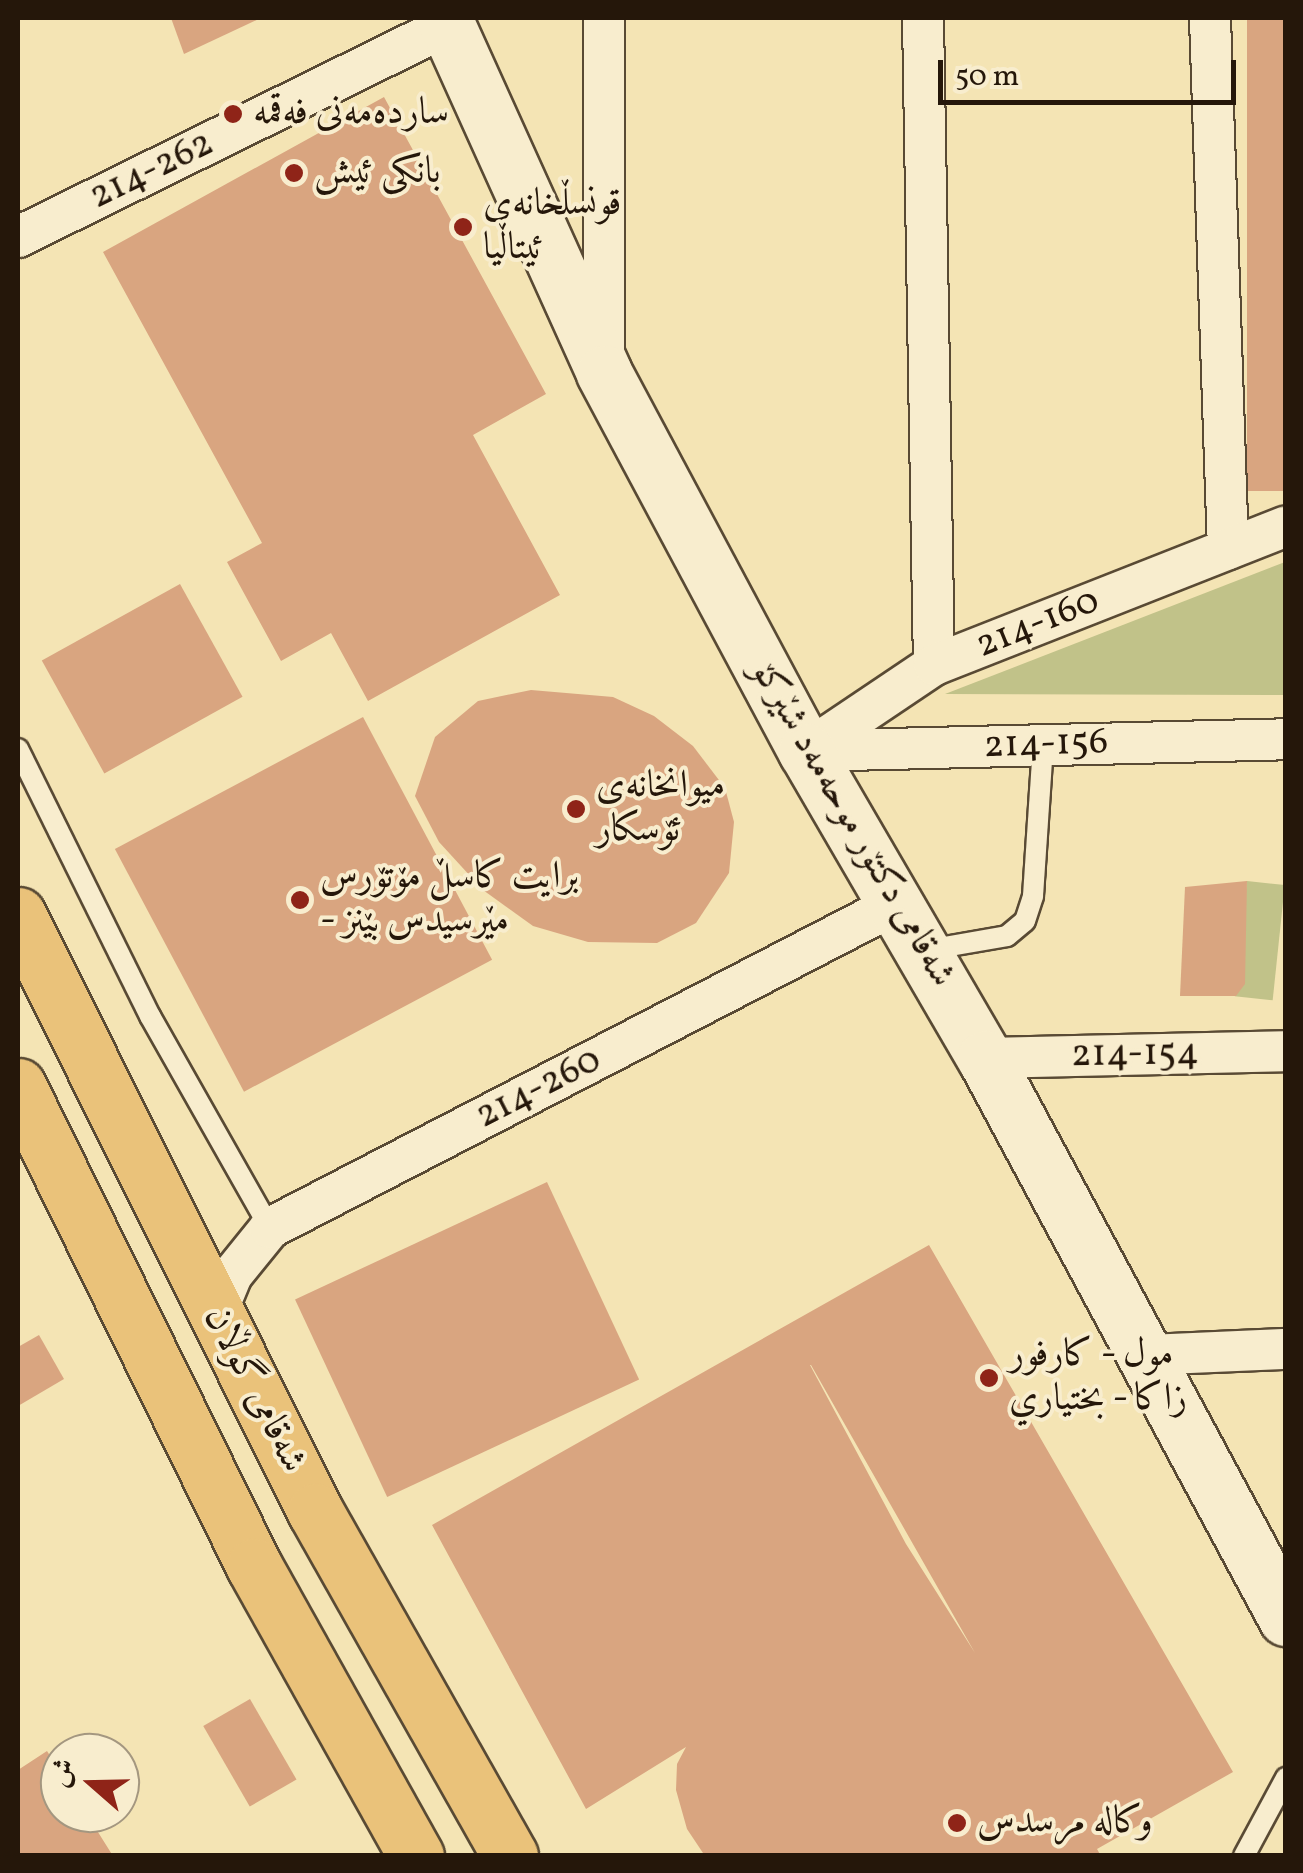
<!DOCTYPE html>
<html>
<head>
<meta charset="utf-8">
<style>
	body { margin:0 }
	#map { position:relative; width:1303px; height:1873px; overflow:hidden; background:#f4e4b4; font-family:Vollkorn,Amiri,serif }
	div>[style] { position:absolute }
	.green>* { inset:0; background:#c1c289; transform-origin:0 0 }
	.building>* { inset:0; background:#d9a580; transform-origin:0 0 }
	.roads { filter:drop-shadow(2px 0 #594a34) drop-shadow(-2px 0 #594a34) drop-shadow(0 2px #594a34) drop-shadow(0 -2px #594a34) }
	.lane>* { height:20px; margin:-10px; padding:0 10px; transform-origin:10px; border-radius:10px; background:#f8edce }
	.street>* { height:40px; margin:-20px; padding:0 20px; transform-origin:20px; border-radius:20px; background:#f8edce }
	.secondary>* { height:55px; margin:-27.5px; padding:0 27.5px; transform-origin:27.5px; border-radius:27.5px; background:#f8edce }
	.primary>* { height:55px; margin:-27.5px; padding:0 27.5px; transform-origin:27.5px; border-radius:27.5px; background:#eac27a }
	.dots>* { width:28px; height:28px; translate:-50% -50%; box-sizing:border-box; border:5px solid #f8edce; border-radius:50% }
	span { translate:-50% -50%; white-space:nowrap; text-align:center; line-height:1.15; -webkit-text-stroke:8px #f8edce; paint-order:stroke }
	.poi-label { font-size:38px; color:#25170a }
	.left { translate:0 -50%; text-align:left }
	.street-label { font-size:38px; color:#25170a }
	.frame { position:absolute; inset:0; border:20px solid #25170a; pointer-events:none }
	.north { position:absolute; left:40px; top:1733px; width:100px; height:100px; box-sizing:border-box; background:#f8edce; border:2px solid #a49780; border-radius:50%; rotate:290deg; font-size:28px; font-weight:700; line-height:40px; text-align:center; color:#25170a }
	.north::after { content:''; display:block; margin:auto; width:35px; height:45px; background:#8f2418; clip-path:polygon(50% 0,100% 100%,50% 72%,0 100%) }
	.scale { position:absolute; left:938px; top:60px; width:298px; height:45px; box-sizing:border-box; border:5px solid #25170a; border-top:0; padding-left:12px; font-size:30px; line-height:35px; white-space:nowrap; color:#25170a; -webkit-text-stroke:8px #f8edce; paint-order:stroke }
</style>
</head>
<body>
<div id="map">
	<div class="green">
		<div style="clip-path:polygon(1285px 562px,1285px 695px,945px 694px)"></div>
		<div style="left:1247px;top:881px;width:38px;height:116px;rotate:6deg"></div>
	</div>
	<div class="building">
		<div style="clip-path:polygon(171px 18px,261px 18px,184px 54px)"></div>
		<div style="left:1247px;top:18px;width:39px;height:473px"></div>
		<div style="clip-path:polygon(384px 97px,546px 394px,473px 435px,560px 595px,368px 701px,331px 633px,281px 661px,227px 562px,262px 543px,103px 252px)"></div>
		<div style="left:180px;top:584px;width:129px;height:158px;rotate:61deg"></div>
		<div style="clip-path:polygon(531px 690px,613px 697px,654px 716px,693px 746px,725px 788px,734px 822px,729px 873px,696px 923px,657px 943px,588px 942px,533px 926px,483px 890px,439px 842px,415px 796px,435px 737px,478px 701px)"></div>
		<div style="left:363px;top:717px;width:275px;height:281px;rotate:62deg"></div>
		<div style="clip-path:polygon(1247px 881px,1245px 984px,1236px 996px,1180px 996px,1185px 887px)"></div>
		<div style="left:547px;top:1182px;width:218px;height:278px;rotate:65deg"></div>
		<div style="clip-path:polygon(evenodd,929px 1245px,1233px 1772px,1097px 1849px,1101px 1856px,705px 1856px,687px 1829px,676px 1790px,677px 1764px,686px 1747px,586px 1809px,432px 1525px,929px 1245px,810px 1365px,811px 1365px,975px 1653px,906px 1544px,810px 1365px)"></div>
		<div style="clip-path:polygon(39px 1335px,64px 1379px,18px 1406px,18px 1347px)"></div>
		<div style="left:250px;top:1699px;width:93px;height:54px;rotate:60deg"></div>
		<div style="clip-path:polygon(47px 1751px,60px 1771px,60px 1813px,86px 1813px,113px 1856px,18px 1856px,18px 1770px)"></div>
	</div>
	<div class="roads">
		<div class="lane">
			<div style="left:18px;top:749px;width:298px;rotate:63.7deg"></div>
			<div style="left:150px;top:1016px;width:244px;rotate:60.5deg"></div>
			<div style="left:927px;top:950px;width:81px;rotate:-9.9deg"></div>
			<div style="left:1007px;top:936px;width:23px;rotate:-40deg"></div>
			<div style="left:1025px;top:921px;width:26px;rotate:-72deg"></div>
			<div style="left:1033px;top:896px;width:151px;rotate:-86.2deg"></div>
			<div style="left:1244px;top:1856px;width:89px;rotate:-61.7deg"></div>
		</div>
		<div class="street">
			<div style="left:923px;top:18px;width:647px;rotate:89.03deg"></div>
			<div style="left:1210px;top:18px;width:531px;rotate:88.06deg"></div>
			<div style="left:18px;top:237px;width:479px;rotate:-26.2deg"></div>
			<div style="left:604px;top:359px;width:341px;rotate:-90deg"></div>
			<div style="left:806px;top:751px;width:154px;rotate:-33.9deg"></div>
			<div style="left:934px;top:665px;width:378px;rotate:-21.5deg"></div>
			<div style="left:806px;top:751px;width:480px;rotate:-1.4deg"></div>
			<div style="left:985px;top:1058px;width:301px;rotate:-1.3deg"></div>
			<div style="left:216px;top:1314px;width:42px;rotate:-67.7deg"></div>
			<div style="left:232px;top:1275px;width:60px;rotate:-51deg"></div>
			<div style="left:270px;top:1228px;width:707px;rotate:-27.36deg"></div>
			<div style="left:1146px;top:1355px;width:140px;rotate:-2.5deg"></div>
		</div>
		<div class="secondary">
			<div style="left:444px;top:18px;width:389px;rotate:65.7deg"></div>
			<div style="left:604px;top:373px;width:429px;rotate:61.9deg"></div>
			<div style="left:806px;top:751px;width:355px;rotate:59.8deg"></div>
			<div style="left:985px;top:1058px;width:636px;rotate:61.74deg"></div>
		</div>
		<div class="primary">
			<div style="left:18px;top:915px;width:666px;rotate:63.51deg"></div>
			<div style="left:315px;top:1511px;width:396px;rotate:60.5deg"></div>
			<div style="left:18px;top:1086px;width:535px;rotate:63.82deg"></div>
			<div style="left:254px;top:1566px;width:332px;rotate:60.8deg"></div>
		</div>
	</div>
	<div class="dots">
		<div style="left:233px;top:114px;background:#8f2418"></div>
		<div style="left:294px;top:173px;background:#8f2418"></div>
		<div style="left:463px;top:227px;background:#8f2418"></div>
		<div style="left:576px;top:809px;background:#8f2418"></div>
		<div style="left:300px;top:900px;background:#8f2418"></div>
		<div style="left:989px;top:1378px;background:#8f2418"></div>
		<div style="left:957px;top:1823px;background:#8f2418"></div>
	</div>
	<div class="poi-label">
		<span class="left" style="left:253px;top:114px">ساردەمەنی فەقمە</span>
		<span class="left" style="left:314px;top:173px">بانکی ئیش</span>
		<span class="left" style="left:483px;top:227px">قونسڵخانەی<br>ئیتاڵیا</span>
		<span class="left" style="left:596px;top:809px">میوانخانەی<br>ئۆسکار</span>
		<span class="left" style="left:320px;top:900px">برایت کاسڵ مۆتۆرس<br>- مێرسیدس بێنز</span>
		<span class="left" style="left:1009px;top:1378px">مول - كارفور<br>زاكا - بختياري</span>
		<span class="left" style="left:977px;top:1823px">وكاله مرسدس</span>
	</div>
	<div class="street-label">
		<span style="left:152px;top:171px;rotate:-26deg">214-262</span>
		<span style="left:1038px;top:624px;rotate:-22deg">214-160</span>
		<span style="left:1046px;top:745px;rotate:-2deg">214-156</span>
		<span style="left:852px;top:824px;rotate:60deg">شەقامی دکتۆر موحەمەد شێرکۆ</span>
		<span style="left:1135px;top:1055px;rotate:-1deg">214-154</span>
		<span style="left:539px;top:1089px;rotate:-27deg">214-260</span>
		<span style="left:254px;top:1390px;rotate:63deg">شەقامی گوڵان</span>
	</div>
	<div class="frame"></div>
	<div class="north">ش</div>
	<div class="scale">50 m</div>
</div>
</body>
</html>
